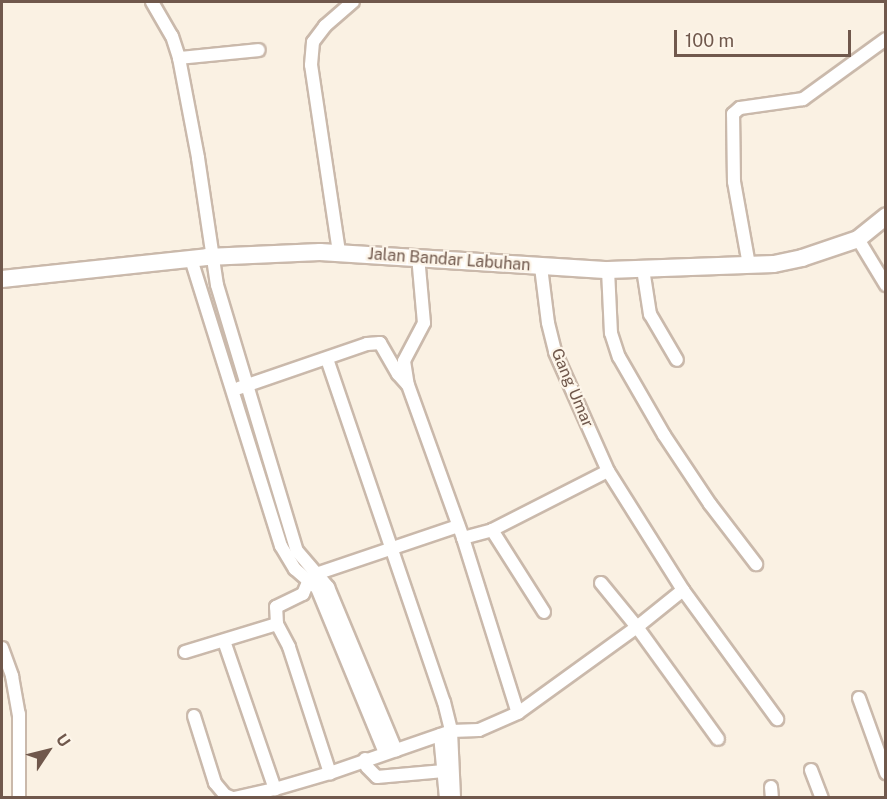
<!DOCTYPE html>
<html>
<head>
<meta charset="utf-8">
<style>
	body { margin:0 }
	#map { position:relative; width:887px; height:799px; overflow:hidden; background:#faf1e3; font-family:"Public Sans",sans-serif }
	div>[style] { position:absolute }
	.roads { filter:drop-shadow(2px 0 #cab9ab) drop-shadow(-2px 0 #cab9ab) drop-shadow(0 2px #cab9ab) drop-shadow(0 -2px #cab9ab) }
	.minor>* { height:12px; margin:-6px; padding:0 6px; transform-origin:6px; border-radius:6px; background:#fff }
	.secondary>* { height:16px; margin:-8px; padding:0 8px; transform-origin:8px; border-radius:8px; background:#fff }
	span { translate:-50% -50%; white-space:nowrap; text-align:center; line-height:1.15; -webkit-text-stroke:4.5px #fdf5e9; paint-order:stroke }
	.street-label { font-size:16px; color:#70584c }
	.frame { position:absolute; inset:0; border:3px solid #70584c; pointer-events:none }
	.north { position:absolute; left:18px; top:721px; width:60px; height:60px; -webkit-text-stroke:4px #fdf5e9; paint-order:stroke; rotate:55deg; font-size:16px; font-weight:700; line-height:24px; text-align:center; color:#70584c }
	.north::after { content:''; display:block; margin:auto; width:21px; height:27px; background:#70584c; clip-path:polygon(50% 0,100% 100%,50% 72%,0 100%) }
	.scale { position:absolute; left:674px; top:30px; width:177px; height:27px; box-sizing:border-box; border:3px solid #70584c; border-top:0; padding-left:8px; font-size:18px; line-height:21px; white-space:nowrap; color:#70584c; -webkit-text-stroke:4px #fdf5e9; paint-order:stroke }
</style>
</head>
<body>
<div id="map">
	<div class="roads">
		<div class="minor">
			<div style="left:152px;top:2px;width:39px;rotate:60deg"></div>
			<div style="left:172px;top:36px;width:23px;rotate:72deg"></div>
			<div style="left:179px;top:58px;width:102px;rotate:79.2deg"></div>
			<div style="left:198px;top:158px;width:128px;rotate:81.5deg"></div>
			<div style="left:217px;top:285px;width:278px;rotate:73.3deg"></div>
			<div style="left:297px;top:551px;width:48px;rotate:49.3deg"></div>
			<div style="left:328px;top:587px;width:177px;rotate:67.4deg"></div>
			<div style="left:179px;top:58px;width:80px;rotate:-5.7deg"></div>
			<div style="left:858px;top:239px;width:54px;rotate:58.7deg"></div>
			<div style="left:339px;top:252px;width:189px;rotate:-98.5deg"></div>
			<div style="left:311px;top:65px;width:23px;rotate:-85deg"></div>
			<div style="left:313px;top:42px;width:20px;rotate:-53deg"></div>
			<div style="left:325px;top:26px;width:37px;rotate:-41deg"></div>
			<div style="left:418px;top:256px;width:67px;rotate:84.9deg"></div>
			<div style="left:424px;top:323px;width:43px;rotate:117.8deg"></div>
			<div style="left:404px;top:361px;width:24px;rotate:81deg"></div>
			<div style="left:408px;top:385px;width:163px;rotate:70.2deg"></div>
			<div style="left:463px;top:538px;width:183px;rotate:72.6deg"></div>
			<div style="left:191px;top:259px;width:301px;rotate:72.6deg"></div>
			<div style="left:281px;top:546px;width:27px;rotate:59deg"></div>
			<div style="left:295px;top:569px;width:29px;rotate:41deg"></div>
			<div style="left:317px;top:588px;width:178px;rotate:67.6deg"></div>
			<div style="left:749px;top:265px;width:84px;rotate:-100.2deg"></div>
			<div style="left:734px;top:182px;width:68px;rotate:-90.8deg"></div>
			<div style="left:733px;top:114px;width:9px;rotate:-41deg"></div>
			<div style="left:740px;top:108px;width:64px;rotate:-8.1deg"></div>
			<div style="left:803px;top:99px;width:102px;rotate:-35.9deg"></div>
			<div style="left:541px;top:267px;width:56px;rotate:82.9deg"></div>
			<div style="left:548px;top:323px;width:30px;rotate:76deg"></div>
			<div style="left:555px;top:352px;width:130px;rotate:66deg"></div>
			<div style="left:608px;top:471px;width:141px;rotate:57.8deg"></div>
			<div style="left:683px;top:590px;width:160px;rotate:53.9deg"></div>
			<div style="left:643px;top:269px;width:46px;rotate:81.2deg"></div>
			<div style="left:650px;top:314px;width:53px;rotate:59.6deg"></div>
			<div style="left:608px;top:270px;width:63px;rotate:87.3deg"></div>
			<div style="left:611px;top:333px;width:25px;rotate:72deg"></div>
			<div style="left:619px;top:357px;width:90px;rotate:60deg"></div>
			<div style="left:664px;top:435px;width:83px;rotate:56.3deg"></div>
			<div style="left:710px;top:504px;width:76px;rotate:52.5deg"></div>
			<div style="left:327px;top:359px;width:362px;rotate:71.2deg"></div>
			<div style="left:444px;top:702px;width:30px;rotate:76deg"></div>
			<div style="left:451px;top:731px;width:67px;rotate:87.4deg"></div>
			<div style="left:239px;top:388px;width:135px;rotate:-19deg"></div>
			<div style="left:367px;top:344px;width:13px;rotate:-4deg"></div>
			<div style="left:380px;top:343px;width:36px;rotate:60deg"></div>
			<div style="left:398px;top:374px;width:13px;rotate:48deg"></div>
			<div style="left:492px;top:530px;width:130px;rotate:-27deg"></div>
			<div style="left:463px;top:538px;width:30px;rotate:-15deg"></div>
			<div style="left:492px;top:530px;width:97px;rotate:57.6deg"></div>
			<div style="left:601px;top:583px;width:57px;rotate:50.7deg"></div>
			<div style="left:637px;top:627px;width:138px;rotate:54.1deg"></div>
			<div style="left:277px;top:624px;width:17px;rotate:-93deg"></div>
			<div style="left:276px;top:607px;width:30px;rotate:-26deg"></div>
			<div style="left:303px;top:594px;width:15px;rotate:-67deg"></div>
			<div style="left:309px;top:580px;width:12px;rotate:-35deg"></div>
			<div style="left:319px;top:573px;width:147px;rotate:-18.7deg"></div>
			<div style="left:224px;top:641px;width:157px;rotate:71deg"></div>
			<div style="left:275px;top:789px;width:57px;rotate:-16.2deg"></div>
			<div style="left:2px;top:648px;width:30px;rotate:70deg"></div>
			<div style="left:12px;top:676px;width:39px;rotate:80deg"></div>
			<div style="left:19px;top:714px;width:84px;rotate:90deg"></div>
			<div style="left:185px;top:652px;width:96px;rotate:-16.9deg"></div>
			<div style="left:277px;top:624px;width:26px;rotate:62deg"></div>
			<div style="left:289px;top:647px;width:133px;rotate:72deg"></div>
			<div style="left:330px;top:773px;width:128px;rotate:-19.1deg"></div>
			<div style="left:451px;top:731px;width:28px;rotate:-2deg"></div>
			<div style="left:479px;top:730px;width:43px;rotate:-23.6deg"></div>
			<div style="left:518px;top:713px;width:147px;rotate:-35.9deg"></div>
			<div style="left:637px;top:627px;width:59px;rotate:-38.8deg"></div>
			<div style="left:859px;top:698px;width:80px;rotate:70.2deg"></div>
			<div style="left:194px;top:716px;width:70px;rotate:72.6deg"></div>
			<div style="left:215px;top:783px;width:16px;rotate:50deg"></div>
			<div style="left:225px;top:795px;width:8px;rotate:23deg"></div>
			<div style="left:440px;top:735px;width:63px;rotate:84.6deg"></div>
			<div style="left:365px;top:759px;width:8px;rotate:76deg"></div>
			<div style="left:367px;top:767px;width:14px;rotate:45deg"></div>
			<div style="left:377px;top:777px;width:67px;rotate:-5.1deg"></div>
			<div style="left:811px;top:770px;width:30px;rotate:69deg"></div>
			<div style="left:771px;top:787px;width:11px;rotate:85deg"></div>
			<div style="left:234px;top:798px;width:42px;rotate:-12.4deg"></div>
		</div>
		<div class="secondary">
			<div style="left:2px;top:279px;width:206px;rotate:-6.1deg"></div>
			<div style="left:207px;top:257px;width:113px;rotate:-2.5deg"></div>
			<div style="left:320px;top:252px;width:289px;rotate:3.6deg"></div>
			<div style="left:608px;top:270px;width:166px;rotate:-2.1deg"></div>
			<div style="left:774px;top:264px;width:29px;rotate:-12deg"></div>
			<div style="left:802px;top:258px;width:59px;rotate:-18.7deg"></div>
			<div style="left:858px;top:239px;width:36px;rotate:-39deg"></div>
		</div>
	</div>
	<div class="street-label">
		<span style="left:449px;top:260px;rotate:4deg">Jalan Bandar Labuhan</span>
		<span style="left:572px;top:388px;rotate:67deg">Gang Umar</span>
	</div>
	<div class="frame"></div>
	<div class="north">U</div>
	<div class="scale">100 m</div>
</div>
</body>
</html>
